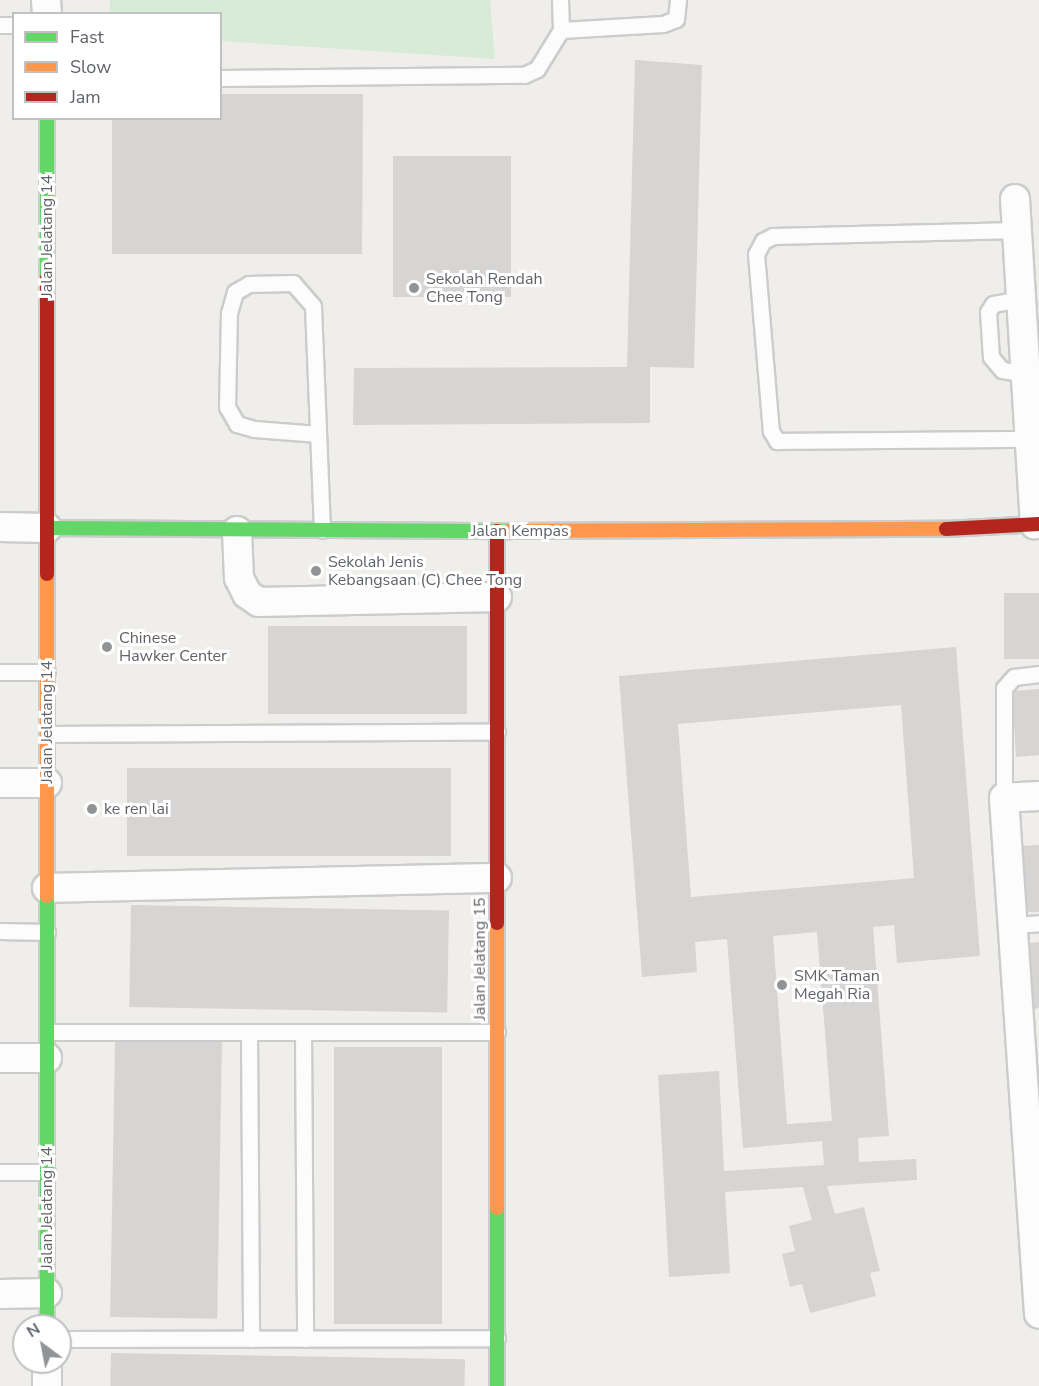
<!DOCTYPE html>
<html>
<head>
<meta charset="utf-8">
<style>
	body { margin:0 }
	#map { position:relative; width:1039px; height:1386px; overflow:hidden; background:#efeeea; font-family:"Nunito Sans",sans-serif }
	div>[style] { position:absolute }
	.green>* { inset:0; background:#d8ebd6 }
	.building>* { inset:0; background:#d6d5d3; transform-origin:0 0 }
	.roads { filter:drop-shadow(2px 0 #cbcccc) drop-shadow(-2px 0 #cbcccc) drop-shadow(0 2px #cbcccc) drop-shadow(0 -2px #cbcccc) }
	.lane>* { height:15px; margin:-7.5px; padding:0 7.5px; transform-origin:7.5px; border-radius:7.5px; background:#fdfcfc }
	.street>* { height:28px; margin:-14px; padding:0 14px; transform-origin:14px; border-radius:14px; background:#fdfcfc }
	.fast>* { height:14px; margin:-7px; padding:0 7px; transform-origin:7px; border-radius:7px; background:#63d668 }
	.slow>* { height:14px; margin:-7px; padding:0 7px; transform-origin:7px; border-radius:7px; background:#ff974d }
	.jam>* { height:14px; margin:-7px; padding:0 7px; transform-origin:7px; border-radius:7px; background:#b3261e }
	.dots>* { width:16px; height:16px; translate:-50% -50%; box-sizing:border-box; border:3px solid #fff; border-radius:50% }
	span { translate:-50% -50%; white-space:nowrap; text-align:center; line-height:1.15; -webkit-text-stroke:6px #fff; paint-order:stroke }
	.street-label { font-size:16px; color:#5f6368 }
	.poi-label { font-size:16px; color:#5f6368 }
	.left { translate:0 -50%; text-align:left }
	.legend { position:absolute; left:12px; top:12px; width:210px; height:108px; box-sizing:border-box; background:#fff; border:2px solid #bfc1c3; margin:0; padding:8px 10px; list-style:none; font-size:18px; color:#5f6368 }
	.legend li { display:flex; align-items:center; gap:12px; height:30px }
	.legend b { width:30px; border:2px solid #bfc1c3 }
	.north { position:absolute; left:12px; top:1314px; width:60px; height:60px; box-sizing:border-box; background:#fff; border:2px solid #bfc1c3; border-radius:50%; rotate:328deg; font-size:16px; font-weight:700; line-height:24px; text-align:center; color:#5f6368 }
	.north::after { content:''; display:block; margin:auto; width:21px; height:27px; background:#919496; clip-path:polygon(50% 0,100% 100%,50% 72%,0 100%) }
</style>
</head>
<body>
<div id="map">
	<div class="green">
		<div style="clip-path:polygon(110px 0,490px 0,495px 59px,221px 41px,220px 14px,110px 13px)"></div>
	</div>
	<div class="building">
		<div style="clip-path:polygon(635px 60px,702px 65px,694px 368px,650px 367px,650px 423px,353px 425px,354px 368px,627px 367px)"></div>
		<div style="clip-path:polygon(220px 94px,363px 94px,362px 254px,112px 254px,112px 118px,220px 118px)"></div>
		<div style="left:393px;top:156px;width:118px;height:141px"></div>
		<div style="left:1039px;top:593px;width:66px;height:35px;rotate:90deg"></div>
		<div style="left:268px;top:626px;width:199px;height:88px"></div>
		<div style="clip-path:polygon(evenodd,956px 647px,980px 956px,897px 963px,894px 925px,873px 927px,889px 1136px,858px 1138px,859px 1162px,916px 1159px,917px 1180px,827px 1186px,835px 1214px,864px 1207px,880px 1271px,870px 1273px,876px 1296px,810px 1313px,802px 1284px,790px 1287px,782px 1254px,795px 1251px,789px 1226px,812px 1220px,803px 1187px,725px 1192px,730px 1273px,669px 1277px,658px 1075px,719px 1071px,724px 1171px,824px 1165px,822px 1141px,743px 1148px,727px 939px,695px 942px,697px 972px,642px 977px,619px 676px,956px 647px,901px 705px,914px 878px,691px 897px,678px 724px,901px 705px,956px 647px,817px 932px,832px 1121px,787px 1124px,773px 936px,817px 932px)"></div>
		<div style="clip-path:polygon(1039px 689px,1039px 755px,1016px 757px,1012px 691px)"></div>
		<div style="left:127px;top:768px;width:324px;height:88px"></div>
		<div style="clip-path:polygon(1039px 845px,1039px 912px,1026px 912px,1022px 846px)"></div>
		<div style="left:131px;top:905px;width:318px;height:102px;rotate:1deg"></div>
		<div style="clip-path:polygon(1039px 942px,1039px 1008px,1034px 1009px,1030px 943px)"></div>
		<div style="left:115px;top:1040px;width:107px;height:277px;rotate:1deg"></div>
		<div style="left:334px;top:1047px;width:108px;height:277px"></div>
		<div style="left:111px;top:1353px;width:354px;height:33px;rotate:1deg"></div>
	</div>
	<div class="roads">
		<div class="lane">
			<div style="left:560px;top:0;width:30px;rotate:88deg"></div>
			<div style="left:0;top:25px;width:14px"></div>
			<div style="left:561px;top:30px;width:102px;rotate:-3.4deg"></div>
			<div style="left:663px;top:24px;width:14px;rotate:-21deg"></div>
			<div style="left:676px;top:19px;width:19px;rotate:-84deg"></div>
			<div style="left:220px;top:78px;width:304px;rotate:-0.6deg"></div>
			<div style="left:524px;top:75px;width:14px;rotate:-25deg"></div>
			<div style="left:537px;top:69px;width:46px;rotate:-58.4deg"></div>
			<div style="left:1017px;top:230px;width:244px;rotate:178.6deg"></div>
			<div style="left:773px;top:236px;width:11px;rotate:153deg"></div>
			<div style="left:763px;top:241px;width:15px;rotate:118deg"></div>
			<div style="left:756px;top:254px;width:178px;rotate:85.2deg"></div>
			<div style="left:771px;top:431px;width:12px;rotate:59deg"></div>
			<div style="left:777px;top:441px;width:253px;rotate:-0.5deg"></div>
			<div style="left:1021px;top:299px;width:28px;rotate:170deg"></div>
			<div style="left:993px;top:304px;width:9px;rotate:122deg"></div>
			<div style="left:988px;top:312px;width:45px;rotate:86.2deg"></div>
			<div style="left:991px;top:357px;width:17px;rotate:50deg"></div>
			<div style="left:1002px;top:370px;width:24px;rotate:9deg"></div>
			<div style="left:318px;top:434px;width:64px;rotate:-175.5deg"></div>
			<div style="left:254px;top:429px;width:18px;rotate:-164deg"></div>
			<div style="left:237px;top:424px;width:20px;rotate:-120deg"></div>
			<div style="left:227px;top:407px;width:94px;rotate:-88.8deg"></div>
			<div style="left:229px;top:313px;width:22px;rotate:-74deg"></div>
			<div style="left:235px;top:292px;width:16px;rotate:-30deg"></div>
			<div style="left:249px;top:284px;width:44px;rotate:-1.3deg"></div>
			<div style="left:293px;top:283px;width:30px;rotate:49deg"></div>
			<div style="left:313px;top:306px;width:224px;rotate:87.7deg"></div>
			<div style="left:0;top:672px;width:47px"></div>
			<div style="left:47px;top:734px;width:450px;rotate:-0.3deg"></div>
			<div style="left:1004px;top:798px;width:110px;rotate:-90deg"></div>
			<div style="left:1004px;top:688px;width:15px;rotate:-48deg"></div>
			<div style="left:1014px;top:677px;width:25px;rotate:-7deg"></div>
			<div style="left:1013px;top:925px;width:26px;rotate:-4deg"></div>
			<div style="left:0;top:931px;width:47px;rotate:1.2deg"></div>
			<div style="left:47px;top:1032px;width:450px"></div>
			<div style="left:303px;top:1033px;width:306px;rotate:89.6deg"></div>
			<div style="left:249px;top:1034px;width:305px;rotate:89.6deg"></div>
			<div style="left:0;top:1172px;width:47px"></div>
			<div style="left:60px;top:1339px;width:437px;rotate:-0.1deg"></div>
		</div>
		<div class="street">
			<div style="left:46px;top:0;width:14px;rotate:86deg"></div>
			<div style="left:1015px;top:199px;width:326px;rotate:86.5deg"></div>
			<div style="left:0;top:527px;width:47px;rotate:1.2deg"></div>
			<div style="left:237px;top:531px;width:47px;rotate:87.6deg"></div>
			<div style="left:239px;top:578px;width:18px;rotate:63deg"></div>
			<div style="left:247px;top:594px;width:14px;rotate:34deg"></div>
			<div style="left:259px;top:602px;width:238px;rotate:-1.2deg"></div>
			<div style="left:0;top:783px;width:47px"></div>
			<div style="left:1039px;top:796px;width:35px;rotate:177deg"></div>
			<div style="left:1004px;top:798px;width:517px;rotate:86.12deg"></div>
			<div style="left:47px;top:888px;width:450px;rotate:-1.3deg"></div>
			<div style="left:0;top:1058px;width:47px"></div>
			<div style="left:0;top:1294px;width:47px;rotate:-1.2deg"></div>
			<div style="left:47px;top:1362px;width:24px;rotate:90deg"></div>
		</div>
		<div class="fast">
			<div style="left:47px;top:118px;width:160px;rotate:90deg"></div>
			<div style="left:47px;top:528px;width:463px;rotate:0.4deg"></div>
			<div style="left:47px;top:896px;width:430px;rotate:90deg"></div>
			<div style="left:497px;top:1208px;width:178px;rotate:90deg"></div>
		</div>
		<div class="slow">
			<div style="left:510px;top:531px;width:436px;rotate:-0.3deg"></div>
			<div style="left:47px;top:574px;width:322px;rotate:90deg"></div>
			<div style="left:497px;top:923px;width:285px;rotate:90deg"></div>
		</div>
		<div class="jam">
			<div style="left:47px;top:278px;width:296px;rotate:90deg"></div>
			<div style="left:946px;top:529px;width:93px;rotate:-3.1deg"></div>
			<div style="left:497px;top:531px;width:392px;rotate:90deg"></div>
		</div>
	</div>
	<div class="dots">
		<div style="left:414px;top:288px;background:#919496"></div>
		<div style="left:316px;top:571px;background:#919496"></div>
		<div style="left:107px;top:647px;background:#919496"></div>
		<div style="left:92px;top:809px;background:#919496"></div>
		<div style="left:782px;top:985px;background:#919496"></div>
	</div>
	<div class="street-label">
		<span style="left:47px;top:236px;rotate:-90deg">Jalan Jelatang 14</span>
		<span style="left:520px;top:531px">Jalan Kempas</span>
		<span style="left:47px;top:722px;rotate:-90deg">Jalan Jelatang 14</span>
		<span style="left:480px;top:959px;rotate:-90deg">Jalan Jelatang 15</span>
		<span style="left:47px;top:1208px;rotate:-90deg">Jalan Jelatang 14</span>
	</div>
	<div class="poi-label">
		<span class="left" style="left:426px;top:288px">Sekolah Rendah<br>Chee Tong</span>
		<span class="left" style="left:328px;top:571px">Sekolah Jenis<br>Kebangsaan (C) Chee Tong</span>
		<span class="left" style="left:119px;top:647px">Chinese<br>Hawker Center</span>
		<span class="left" style="left:104px;top:809px">ke ren lai</span>
		<span class="left" style="left:794px;top:985px">SMK Taman<br>Megah Ria</span>
	</div>
	<ul class="legend">
	<li><b style="height:8px;background:#63d668"></b>Fast</li>
	<li><b style="height:8px;background:#ff974d"></b>Slow</li>
	<li><b style="height:8px;background:#b3261e"></b>Jam</li>
	</ul>
	<div class="north">N</div>
</div>
</body>
</html>
